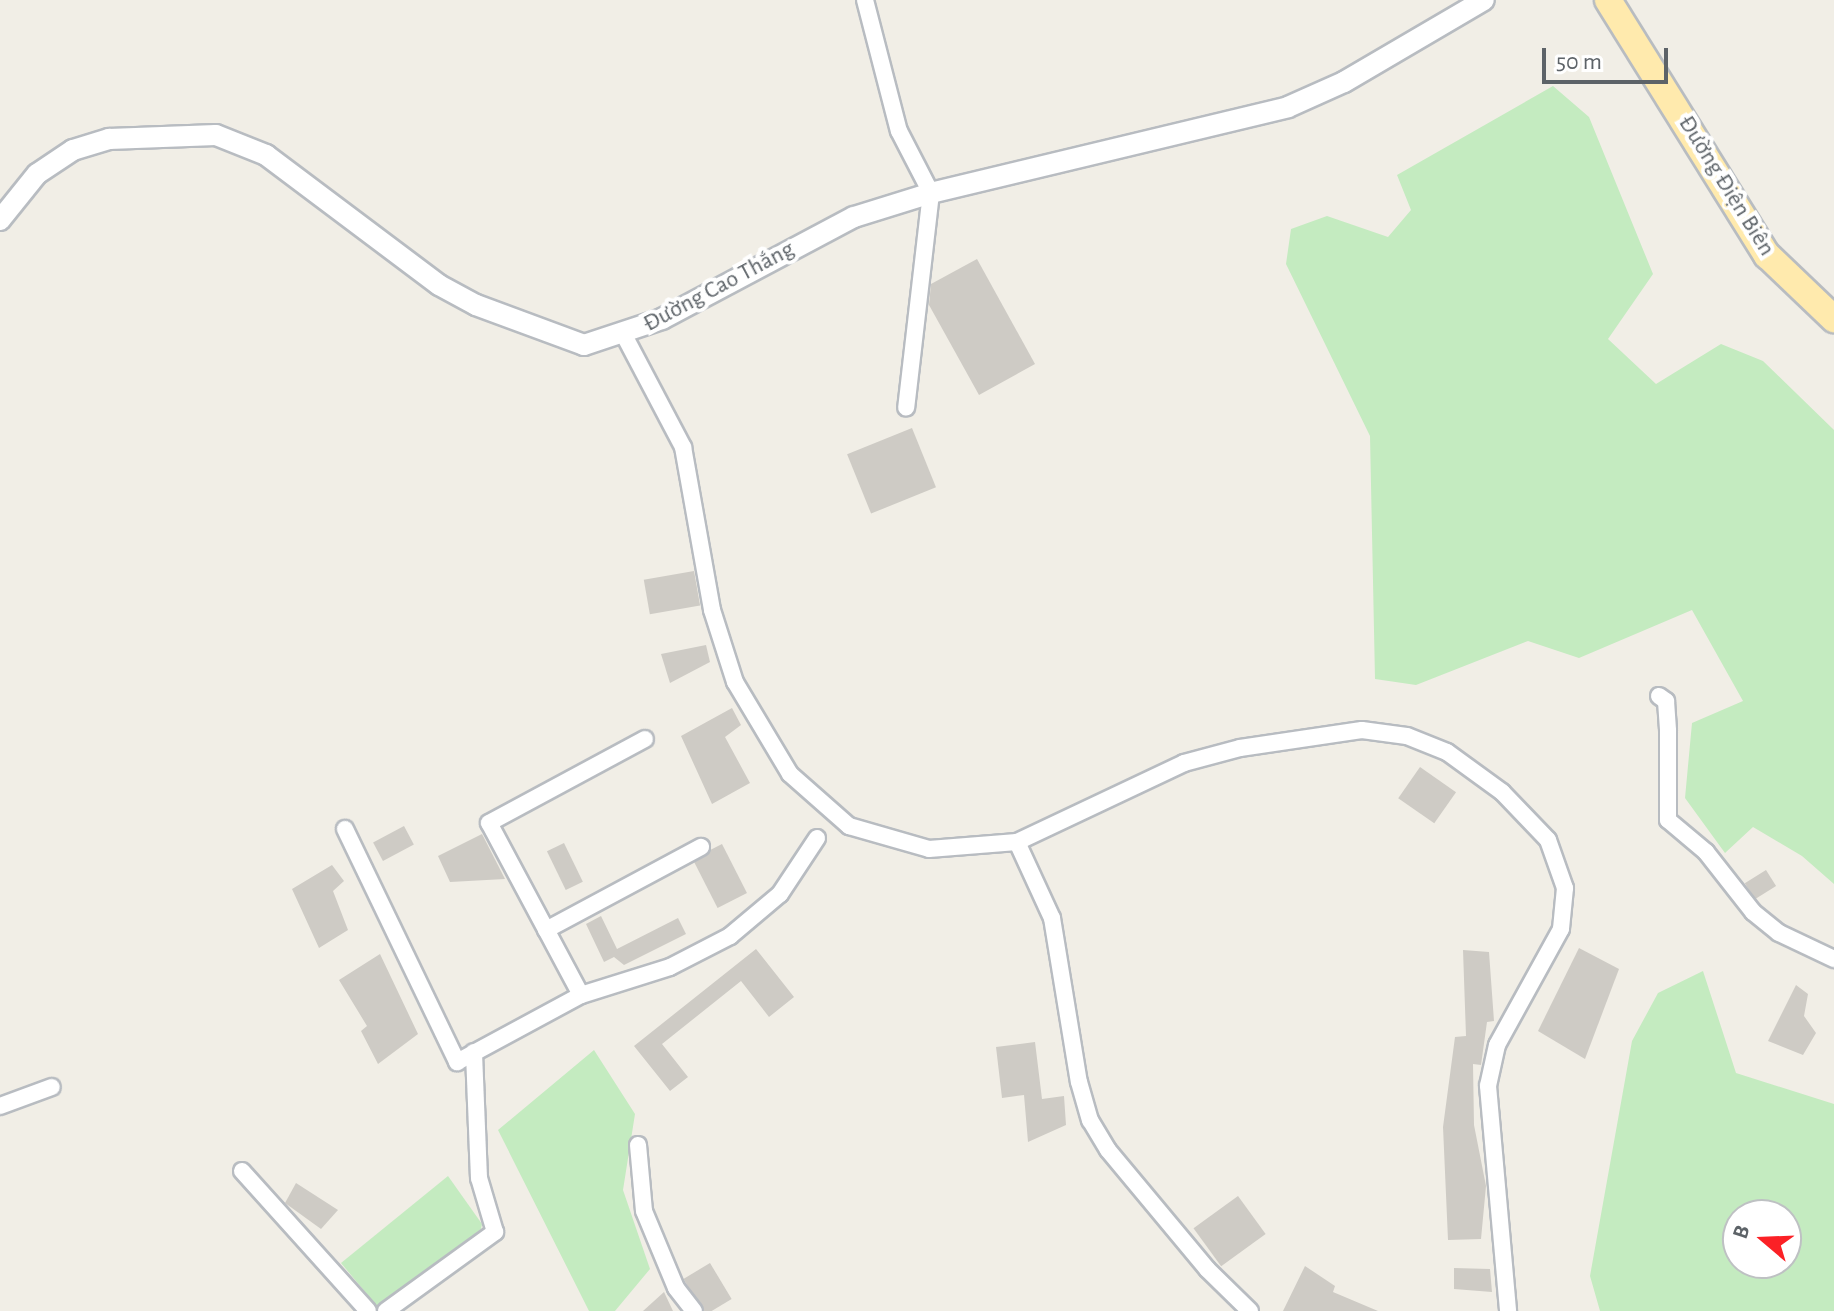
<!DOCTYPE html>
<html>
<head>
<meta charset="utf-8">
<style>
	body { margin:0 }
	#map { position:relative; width:1834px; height:1311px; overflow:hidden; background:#f1eee6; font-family:"Alegreya Sans",sans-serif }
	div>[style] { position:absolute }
	.green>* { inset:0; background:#c4ebc0 }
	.building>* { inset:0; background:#cecbc5; transform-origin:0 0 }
	.roads { filter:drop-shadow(2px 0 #b8bcc1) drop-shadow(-2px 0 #b8bcc1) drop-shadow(0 2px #b8bcc1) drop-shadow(0 -2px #b8bcc1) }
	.minor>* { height:16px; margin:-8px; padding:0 8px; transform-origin:8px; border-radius:8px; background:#fff }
	.tertiary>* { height:20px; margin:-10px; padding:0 10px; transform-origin:10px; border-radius:10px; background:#fff }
	.primary>* { height:26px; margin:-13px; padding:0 13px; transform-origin:13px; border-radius:13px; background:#ffeaad }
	span { translate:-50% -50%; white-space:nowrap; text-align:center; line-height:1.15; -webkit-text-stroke:8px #fff; paint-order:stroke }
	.street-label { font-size:24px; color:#5d6368 }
	.north { position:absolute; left:1722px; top:1199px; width:80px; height:80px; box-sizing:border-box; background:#fff; border:2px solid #bec1c3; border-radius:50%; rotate:289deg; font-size:22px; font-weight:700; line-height:32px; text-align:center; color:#5d6368 }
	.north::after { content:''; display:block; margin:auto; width:28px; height:36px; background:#fb2126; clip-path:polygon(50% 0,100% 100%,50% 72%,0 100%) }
	.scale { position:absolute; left:1542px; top:48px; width:126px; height:36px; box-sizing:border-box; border:4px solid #5d6368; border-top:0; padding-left:10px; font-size:24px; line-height:28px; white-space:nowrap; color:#5d6368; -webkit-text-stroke:6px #fff; paint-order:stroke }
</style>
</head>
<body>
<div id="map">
	<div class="green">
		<div style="clip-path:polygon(1553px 86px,1589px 117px,1653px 274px,1608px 339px,1656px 384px,1721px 344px,1763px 361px,1834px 430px,1834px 884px,1802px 856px,1753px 827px,1725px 853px,1685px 798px,1692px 723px,1743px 701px,1692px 610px,1579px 658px,1528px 641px,1416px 685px,1375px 679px,1370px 436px,1286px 264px,1291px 229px,1327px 216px,1388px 237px,1411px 210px,1397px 175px)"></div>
		<div style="clip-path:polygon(evenodd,1703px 971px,1736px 1073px,1834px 1104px,1834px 1311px,1600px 1311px,1590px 1276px,1632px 1041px,1658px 993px,1703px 971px,1738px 1215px,1786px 1215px,1786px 1263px,1738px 1263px,1738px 1215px)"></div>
		<div style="clip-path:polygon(594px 1050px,635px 1114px,623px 1190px,650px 1269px,615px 1311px,589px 1311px,498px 1130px)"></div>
		<div style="clip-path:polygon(448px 1176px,482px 1224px,481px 1229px,380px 1310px,341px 1263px)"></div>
	</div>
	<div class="building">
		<div style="clip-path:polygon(977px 259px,1035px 364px,979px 395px,929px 305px,931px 284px)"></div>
		<div style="left:912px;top:428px;width:64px;height:70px;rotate:68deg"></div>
		<div style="left:694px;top:571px;width:35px;height:51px;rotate:80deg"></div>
		<div style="clip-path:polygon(706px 645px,710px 662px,670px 683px,661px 654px)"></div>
		<div style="clip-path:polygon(732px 708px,741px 725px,725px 737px,750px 783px,712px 804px,681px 736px)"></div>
		<div style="left:1420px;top:767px;width:44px;height:38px;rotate:35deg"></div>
		<div style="left:404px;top:826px;width:21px;height:35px;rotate:62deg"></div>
		<div style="clip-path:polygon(482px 834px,505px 879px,450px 882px,438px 856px)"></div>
		<div style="left:564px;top:843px;width:43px;height:19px;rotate:64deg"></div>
		<div style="left:722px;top:844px;width:55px;height:33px;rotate:63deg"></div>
		<div style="clip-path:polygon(332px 865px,344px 881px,333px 891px,348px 930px,319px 948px,292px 889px)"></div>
		<div style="left:1766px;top:870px;width:19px;height:25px;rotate:58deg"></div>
		<div style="clip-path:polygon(601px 916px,617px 949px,678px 918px,686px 934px,624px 965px,614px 957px,604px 962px,586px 924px)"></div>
		<div style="clip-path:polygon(1579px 948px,1619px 969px,1585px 1059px,1538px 1031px)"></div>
		<div style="clip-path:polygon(756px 949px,794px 997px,769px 1017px,741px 981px,662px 1044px,688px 1077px,670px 1091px,634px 1046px)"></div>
		<div style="clip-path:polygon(1463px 950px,1489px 952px,1494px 1021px,1487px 1022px,1481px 1065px,1473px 1064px,1474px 1125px,1486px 1186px,1481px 1239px,1448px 1240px,1443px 1127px,1455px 1037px,1466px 1036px)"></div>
		<div style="clip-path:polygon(380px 954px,418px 1034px,378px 1064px,361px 1031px,367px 1026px,339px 980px)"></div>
		<div style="clip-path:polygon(1796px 985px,1808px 994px,1804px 1016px,1816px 1033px,1803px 1055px,1768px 1041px)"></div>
		<div style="clip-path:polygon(1035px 1042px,1042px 1099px,1064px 1096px,1066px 1125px,1028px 1142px,1024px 1095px,1002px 1098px,996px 1047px)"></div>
		<div style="clip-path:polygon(296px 1183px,338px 1210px,321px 1229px,285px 1203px)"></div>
		<div style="left:1238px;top:1196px;width:47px;height:55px;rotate:54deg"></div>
		<div style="left:710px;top:1263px;width:42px;height:31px;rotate:59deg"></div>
		<div style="clip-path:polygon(1305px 1266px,1335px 1286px,1333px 1292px,1378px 1311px,1283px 1311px)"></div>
		<div style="clip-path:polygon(1454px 1268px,1490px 1269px,1492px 1292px,1454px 1289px)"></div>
		<div style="clip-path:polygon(664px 1292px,673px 1311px,643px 1311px)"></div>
	</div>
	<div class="roads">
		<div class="minor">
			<div style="left:865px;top:0;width:135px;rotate:75.5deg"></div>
			<div style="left:899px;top:131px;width:70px;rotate:62.7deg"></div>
			<div style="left:931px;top:193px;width:216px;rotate:96.6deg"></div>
			<div style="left:624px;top:335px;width:127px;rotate:62.2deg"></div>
			<div style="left:683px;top:447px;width:166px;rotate:79.9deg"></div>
			<div style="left:712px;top:610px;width:76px;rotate:72.3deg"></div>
			<div style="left:735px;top:682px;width:107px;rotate:59.1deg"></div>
			<div style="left:790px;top:774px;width:79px;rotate:41.4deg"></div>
			<div style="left:849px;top:826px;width:83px;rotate:16deg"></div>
			<div style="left:929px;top:849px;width:88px;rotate:-4.5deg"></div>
			<div style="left:1017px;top:842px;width:185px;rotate:-25.3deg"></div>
			<div style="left:1184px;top:763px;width:58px;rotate:-15deg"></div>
			<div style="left:1240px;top:748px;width:123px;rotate:-8.4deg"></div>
			<div style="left:1362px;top:730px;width:45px;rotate:7.6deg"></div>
			<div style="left:1407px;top:736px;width:43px;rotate:21.8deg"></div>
			<div style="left:1447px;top:752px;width:68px;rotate:36deg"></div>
			<div style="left:1502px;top:792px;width:66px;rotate:46.2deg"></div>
			<div style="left:1548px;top:840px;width:51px;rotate:70.5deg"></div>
			<div style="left:1565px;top:888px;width:41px;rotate:95.6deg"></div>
			<div style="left:1561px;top:929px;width:132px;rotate:118.9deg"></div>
			<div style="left:1497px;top:1045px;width:42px;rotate:102.4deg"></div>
			<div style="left:1488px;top:1086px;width:226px;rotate:84.9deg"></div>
			<div style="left:1659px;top:696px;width:9px;rotate:36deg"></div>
			<div style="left:1666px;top:701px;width:30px;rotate:86deg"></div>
			<div style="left:1668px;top:731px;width:89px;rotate:90deg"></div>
			<div style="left:1668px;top:820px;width:50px;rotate:40.1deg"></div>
			<div style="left:1706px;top:852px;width:76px;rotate:51.9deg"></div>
			<div style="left:1753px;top:912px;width:33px;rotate:39deg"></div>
			<div style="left:1779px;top:933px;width:61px;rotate:25.3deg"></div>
			<div style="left:345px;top:829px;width:259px;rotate:64.3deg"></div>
			<div style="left:457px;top:1062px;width:141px;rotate:-28.4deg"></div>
			<div style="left:581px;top:995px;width:93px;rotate:-17.5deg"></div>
			<div style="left:670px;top:967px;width:68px;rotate:-27.3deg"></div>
			<div style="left:730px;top:936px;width:65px;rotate:-40deg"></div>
			<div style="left:780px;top:894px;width:67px;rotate:-56.5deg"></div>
			<div style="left:1017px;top:842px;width:84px;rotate:65.3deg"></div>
			<div style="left:1052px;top:918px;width:166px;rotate:80.7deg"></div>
			<div style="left:1079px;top:1082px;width:40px;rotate:74deg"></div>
			<div style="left:1090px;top:1120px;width:35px;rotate:59deg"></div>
			<div style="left:1108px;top:1150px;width:155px;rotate:50.2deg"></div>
			<div style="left:1207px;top:1269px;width:60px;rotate:44.3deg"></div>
			<div style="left:546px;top:930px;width:176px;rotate:-28.2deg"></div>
			<div style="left:581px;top:995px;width:195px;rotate:-118.1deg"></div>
			<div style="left:489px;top:823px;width:177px;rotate:-28.3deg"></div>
			<div style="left:0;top:1106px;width:55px;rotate:-20.1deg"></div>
			<div style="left:638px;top:1145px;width:66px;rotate:84.8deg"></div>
			<div style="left:644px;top:1211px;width:83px;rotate:67.4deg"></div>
			<div style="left:676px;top:1288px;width:29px;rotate:52deg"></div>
			<div style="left:242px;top:1171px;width:188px;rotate:48deg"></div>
			<div style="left:386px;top:1311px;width:135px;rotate:-35.9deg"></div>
			<div style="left:495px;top:1232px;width:56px;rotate:-106.5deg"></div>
			<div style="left:479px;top:1178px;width:126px;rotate:-92.3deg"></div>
		</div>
		<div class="tertiary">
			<div style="left:0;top:220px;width:59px;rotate:-51.2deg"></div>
			<div style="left:37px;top:174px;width:43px;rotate:-33.7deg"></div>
			<div style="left:73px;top:150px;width:38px;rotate:-17deg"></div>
			<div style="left:109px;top:139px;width:107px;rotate:-2.1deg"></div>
			<div style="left:216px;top:135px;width:54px;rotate:21.8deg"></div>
			<div style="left:266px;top:155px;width:216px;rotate:36.9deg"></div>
			<div style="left:439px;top:285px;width:42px;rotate:28.4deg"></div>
			<div style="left:476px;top:305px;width:115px;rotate:20.3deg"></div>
			<div style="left:584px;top:345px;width:82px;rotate:-18.4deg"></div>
			<div style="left:662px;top:319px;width:217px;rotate:-28deg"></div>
			<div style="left:854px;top:217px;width:81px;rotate:-17.3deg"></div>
			<div style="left:931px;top:193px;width:367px;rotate:-13.5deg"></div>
			<div style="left:1288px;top:107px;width:61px;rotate:-24.1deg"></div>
			<div style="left:1344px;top:82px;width:162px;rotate:-30.4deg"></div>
		</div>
		<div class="primary">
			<div style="left:1608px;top:0;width:301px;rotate:58.1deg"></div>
			<div style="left:1767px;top:255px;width:93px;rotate:43.7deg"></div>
		</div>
	</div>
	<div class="street-label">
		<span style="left:1726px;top:186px;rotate:58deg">Đường Điện Biên</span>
		<span style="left:719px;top:287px;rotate:-28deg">Đường Cao Thắng</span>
	</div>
	<div class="north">B</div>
	<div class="scale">50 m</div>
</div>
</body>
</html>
